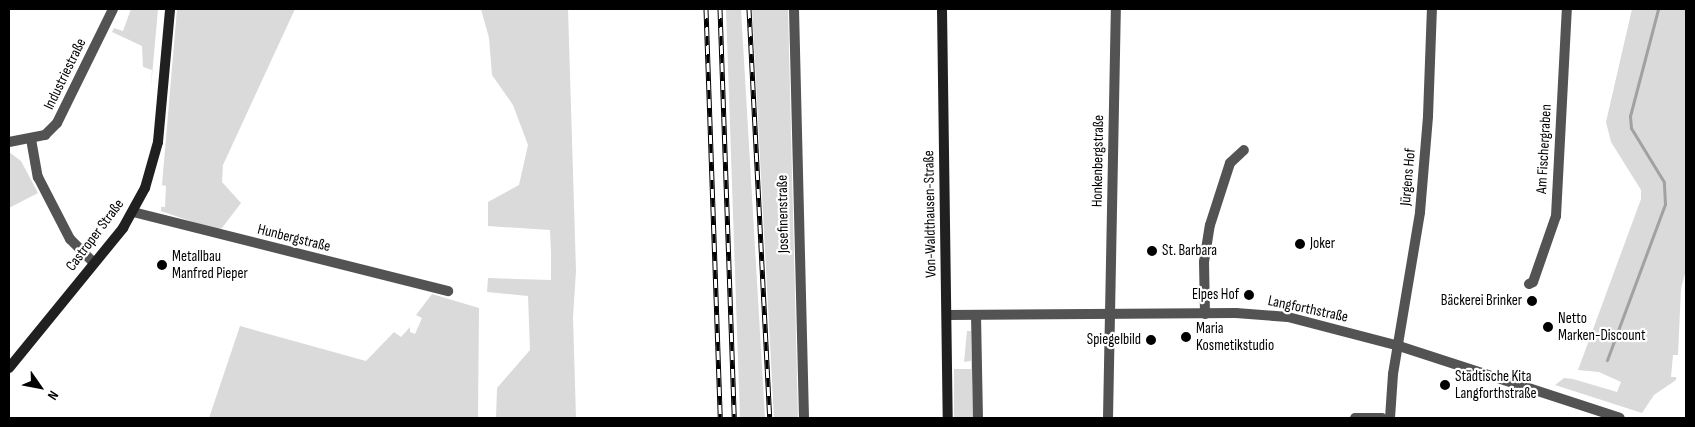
<!DOCTYPE html>
<html>
<head>
<meta charset="utf-8">
<style>
	body { margin:0 }
	#map { position:relative; width:1695px; height:427px; overflow:hidden; background:#fff; font-family:"Sofia Sans Condensed",sans-serif }
	div>[style] { position:absolute }
	.green>* { inset:0; background:#dadada }
	.stream>* { height:3px; margin:-1.5px; padding:0 1.5px; transform-origin:1.5px; border-radius:1.5px; background:#a1a1a1 }
	.street>* { height:10px; margin:-5px; padding:0 5px; transform-origin:5px; border-radius:5px; background:#535353 }
	.secondary>* { height:10px; margin:-5px; padding:0 5px; transform-origin:5px; border-radius:5px; background:#202020 }
	.rail>* { height:5px; margin-top:-2.5px; transform-origin:0; background:repeating-linear-gradient(90deg,#fff 0 9px,#000 0 18px); box-sizing:border-box; border-block:1px solid #000 }
	.dots>* { width:14px; height:14px; translate:-50% -50%; box-sizing:border-box; border:2px solid #fff; border-radius:50% }
	span { translate:-50% -50%; white-space:nowrap; text-align:center; line-height:1.15; -webkit-text-stroke:4.5px #fff; paint-order:stroke }
	.street-label { font-size:15px; color:#000 }
	.poi-label { font-size:15px; color:#000 }
	.left { translate:0 -50%; text-align:left }
	.right { translate:-100% -50%; text-align:right }
	.frame { position:absolute; inset:0; border:10px solid #000; pointer-events:none }
	.north { position:absolute; left:15px; top:362px; width:50px; height:50px; -webkit-text-stroke:4px #fff; paint-order:stroke; rotate:123deg; font-size:14px; font-weight:700; line-height:20px; text-align:center; color:#000 }
	.north::after { content:''; display:block; margin:auto; width:18px; height:22px; background:#000; clip-path:polygon(50% 0,100% 100%,50% 72%,0 100%) }
</style>
</head>
<body>
<div id="map">
	<div class="green">
		<div style="clip-path:polygon(131px 9px,158px 9px,151px 87px,152px 70px,143px 67px,142px 46px,112px 32px,114px 28px,123px 31px)"></div>
		<div style="clip-path:polygon(177px 9px,295px 9px,223px 165px,222px 182px,241px 203px,222px 228px,216px 230px,161px 211px,161px 207px,165px 207px,166px 186px,162px 185px)"></div>
		<div style="clip-path:polygon(481px 9px,568px 9px,576px 271px,573px 317px,576px 418px,496px 418px,497px 388px,530px 350px,528px 296px,487px 292px,488px 278px,551px 280px,551px 253px,550px 230px,488px 226px,488px 202px,519px 185px,528px 145px,513px 105px,492px 75px,489px 38px)"></div>
		<div style="clip-path:polygon(726px 9px,741px 9px,765px 418px,740px 418px)"></div>
		<div style="clip-path:polygon(752px 9px,788px 9px,798px 418px,774px 418px)"></div>
		<div style="clip-path:polygon(1632px 9px,1686px 9px,1686px 270px,1681px 288px,1678px 355px,1673px 355px,1671px 377px,1676px 377px,1676px 380px,1654px 395px,1642px 413px,1555px 385px,1564px 378px,1573px 379px,1617px 392px,1621px 382px,1599px 372px,1578px 370px,1641px 199px,1641px 190px,1611px 142px,1606px 122px)"></div>
		<div style="clip-path:polygon(9px 152px,21px 161px,38px 193px,9px 208px)"></div>
		<div style="clip-path:polygon(432px 294px,479px 308px,478px 418px,209px 418px,240px 326px,366px 361px,394px 332px,401px 337px,410px 327px,410px 332px,415px 334px,422px 318px,416px 315px)"></div>
		<div style="clip-path:polygon(967px 331px,971px 331px,973px 418px,954px 418px,954px 369px,971px 369px,971px 361px,964px 362px)"></div>
	</div>
	<div class="stream">
		<div style="left:1607px;top:360px;width:166px;rotate:-69.6deg"></div>
		<div style="left:1665px;top:204px;width:22px;rotate:-93deg"></div>
		<div style="left:1664px;top:182px;width:63px;rotate:-121.4deg"></div>
		<div style="left:1631px;top:128px;width:12px;rotate:-95deg"></div>
		<div style="left:1630px;top:116px;width:111px;rotate:-75.3deg"></div>
	</div>
	<div class="street">
		<div style="left:794px;top:9px;width:409px;rotate:88.6deg"></div>
		<div style="left:31px;top:139px;width:39px;rotate:80deg"></div>
		<div style="left:38px;top:177px;width:70px;rotate:62.7deg"></div>
		<div style="left:70px;top:239px;width:34px;rotate:45deg"></div>
		<div style="left:9px;top:142px;width:37px;rotate:-11deg"></div>
		<div style="left:45px;top:135px;width:17px;rotate:-45deg"></div>
		<div style="left:57px;top:123px;width:127px;rotate:-63.8deg"></div>
		<div style="left:133px;top:212px;width:325px;rotate:14.1deg"></div>
		<div style="left:1529px;top:284px;width:4px;rotate:-27deg"></div>
		<div style="left:1533px;top:282px;width:70px;rotate:-70.8deg"></div>
		<div style="left:1556px;top:216px;width:207px;rotate:-87deg"></div>
		<div style="left:1205px;top:314px;width:52px;rotate:-91.1deg"></div>
		<div style="left:1204px;top:262px;width:37px;rotate:-81deg"></div>
		<div style="left:1210px;top:225px;width:65px;rotate:-72.1deg"></div>
		<div style="left:1230px;top:163px;width:19px;rotate:-43deg"></div>
		<div style="left:948px;top:315px;width:288px;rotate:-0.4deg"></div>
		<div style="left:1236px;top:313px;width:52px;rotate:4.4deg"></div>
		<div style="left:1288px;top:317px;width:115px;rotate:14.6deg"></div>
		<div style="left:1399px;top:346px;width:232px;rotate:18deg"></div>
		<div style="left:976px;top:315px;width:103px;rotate:88.9deg"></div>
		<div style="left:1108px;top:418px;width:409px;rotate:-88.9deg"></div>
		<div style="left:1355px;top:418px;width:27px"></div>
		<div style="left:1390px;top:418px;width:44px;rotate:-86.1deg"></div>
		<div style="left:1393px;top:374px;width:164px;rotate:-80.5deg"></div>
		<div style="left:1420px;top:212px;width:96px;rotate:-85.2deg"></div>
		<div style="left:1428px;top:116px;width:107px;rotate:-87.9deg"></div>
	</div>
	<div class="secondary">
		<div style="left:942px;top:9px;width:409px;rotate:89.2deg"></div>
		<div style="left:9px;top:368px;width:181px;rotate:-50.8deg"></div>
		<div style="left:123px;top:228px;width:46px;rotate:-61.2deg"></div>
		<div style="left:145px;top:188px;width:48px;rotate:-74.2deg"></div>
		<div style="left:158px;top:142px;width:134px;rotate:-84.8deg"></div>
	</div>
	<div class="rail">
		<div style="left:706px;top:9px;width:409px;rotate:88deg"></div>
		<div style="left:720px;top:9px;width:409px;rotate:88deg"></div>
		<div style="left:749px;top:9px;width:410px;rotate:87.1deg"></div>
	</div>
	<div class="dots">
		<div style="left:1300px;top:244px;background:#000"></div>
		<div style="left:1152px;top:251px;background:#000"></div>
		<div style="left:162px;top:265px;background:#000"></div>
		<div style="left:1249px;top:295px;background:#000"></div>
		<div style="left:1532px;top:301px;background:#000"></div>
		<div style="left:1548px;top:327px;background:#000"></div>
		<div style="left:1186px;top:337px;background:#000"></div>
		<div style="left:1151px;top:340px;background:#000"></div>
		<div style="left:1445px;top:385px;background:#000"></div>
	</div>
	<div class="street-label">
		<span style="left:65px;top:74px;rotate:-64deg">Industriestraße</span>
		<span style="left:1544px;top:149px;rotate:-87deg">Am Fischergraben</span>
		<span style="left:1098px;top:161px;rotate:-89deg">Honkenbergstraße</span>
		<span style="left:1408px;top:177px;rotate:-85deg">Jürgens Hof</span>
		<span style="left:783px;top:214px;rotate:-91deg">Josefinenstraße</span>
		<span style="left:930px;top:214px;rotate:-91deg">Von-Waldthausen-Straße</span>
		<span style="left:95px;top:235px;rotate:-53deg">Castroper Straße</span>
		<span style="left:294px;top:238px;rotate:14deg">Hunbergstraße</span>
		<span style="left:1308px;top:309px;rotate:12deg">Langforthstraße</span>
	</div>
	<div class="poi-label">
		<span class="left" style="left:1310px;top:244px">Joker</span>
		<span class="left" style="left:1162px;top:251px">St. Barbara</span>
		<span class="left" style="left:172px;top:265px">Metallbau<br>Manfred Pieper</span>
		<span class="right" style="left:1239px;top:295px">Elpes Hof</span>
		<span class="right" style="left:1522px;top:301px">Bäckerei Brinker</span>
		<span class="left" style="left:1558px;top:327px">Netto<br>Marken-Discount</span>
		<span class="left" style="left:1196px;top:337px">Maria<br>Kosmetikstudio</span>
		<span class="right" style="left:1141px;top:340px">Spiegelbild</span>
		<span class="left" style="left:1455px;top:385px">Städtische Kita<br>Langforthstraße</span>
	</div>
	<div class="frame"></div>
	<div class="north">N</div>
</div>
</body>
</html>
